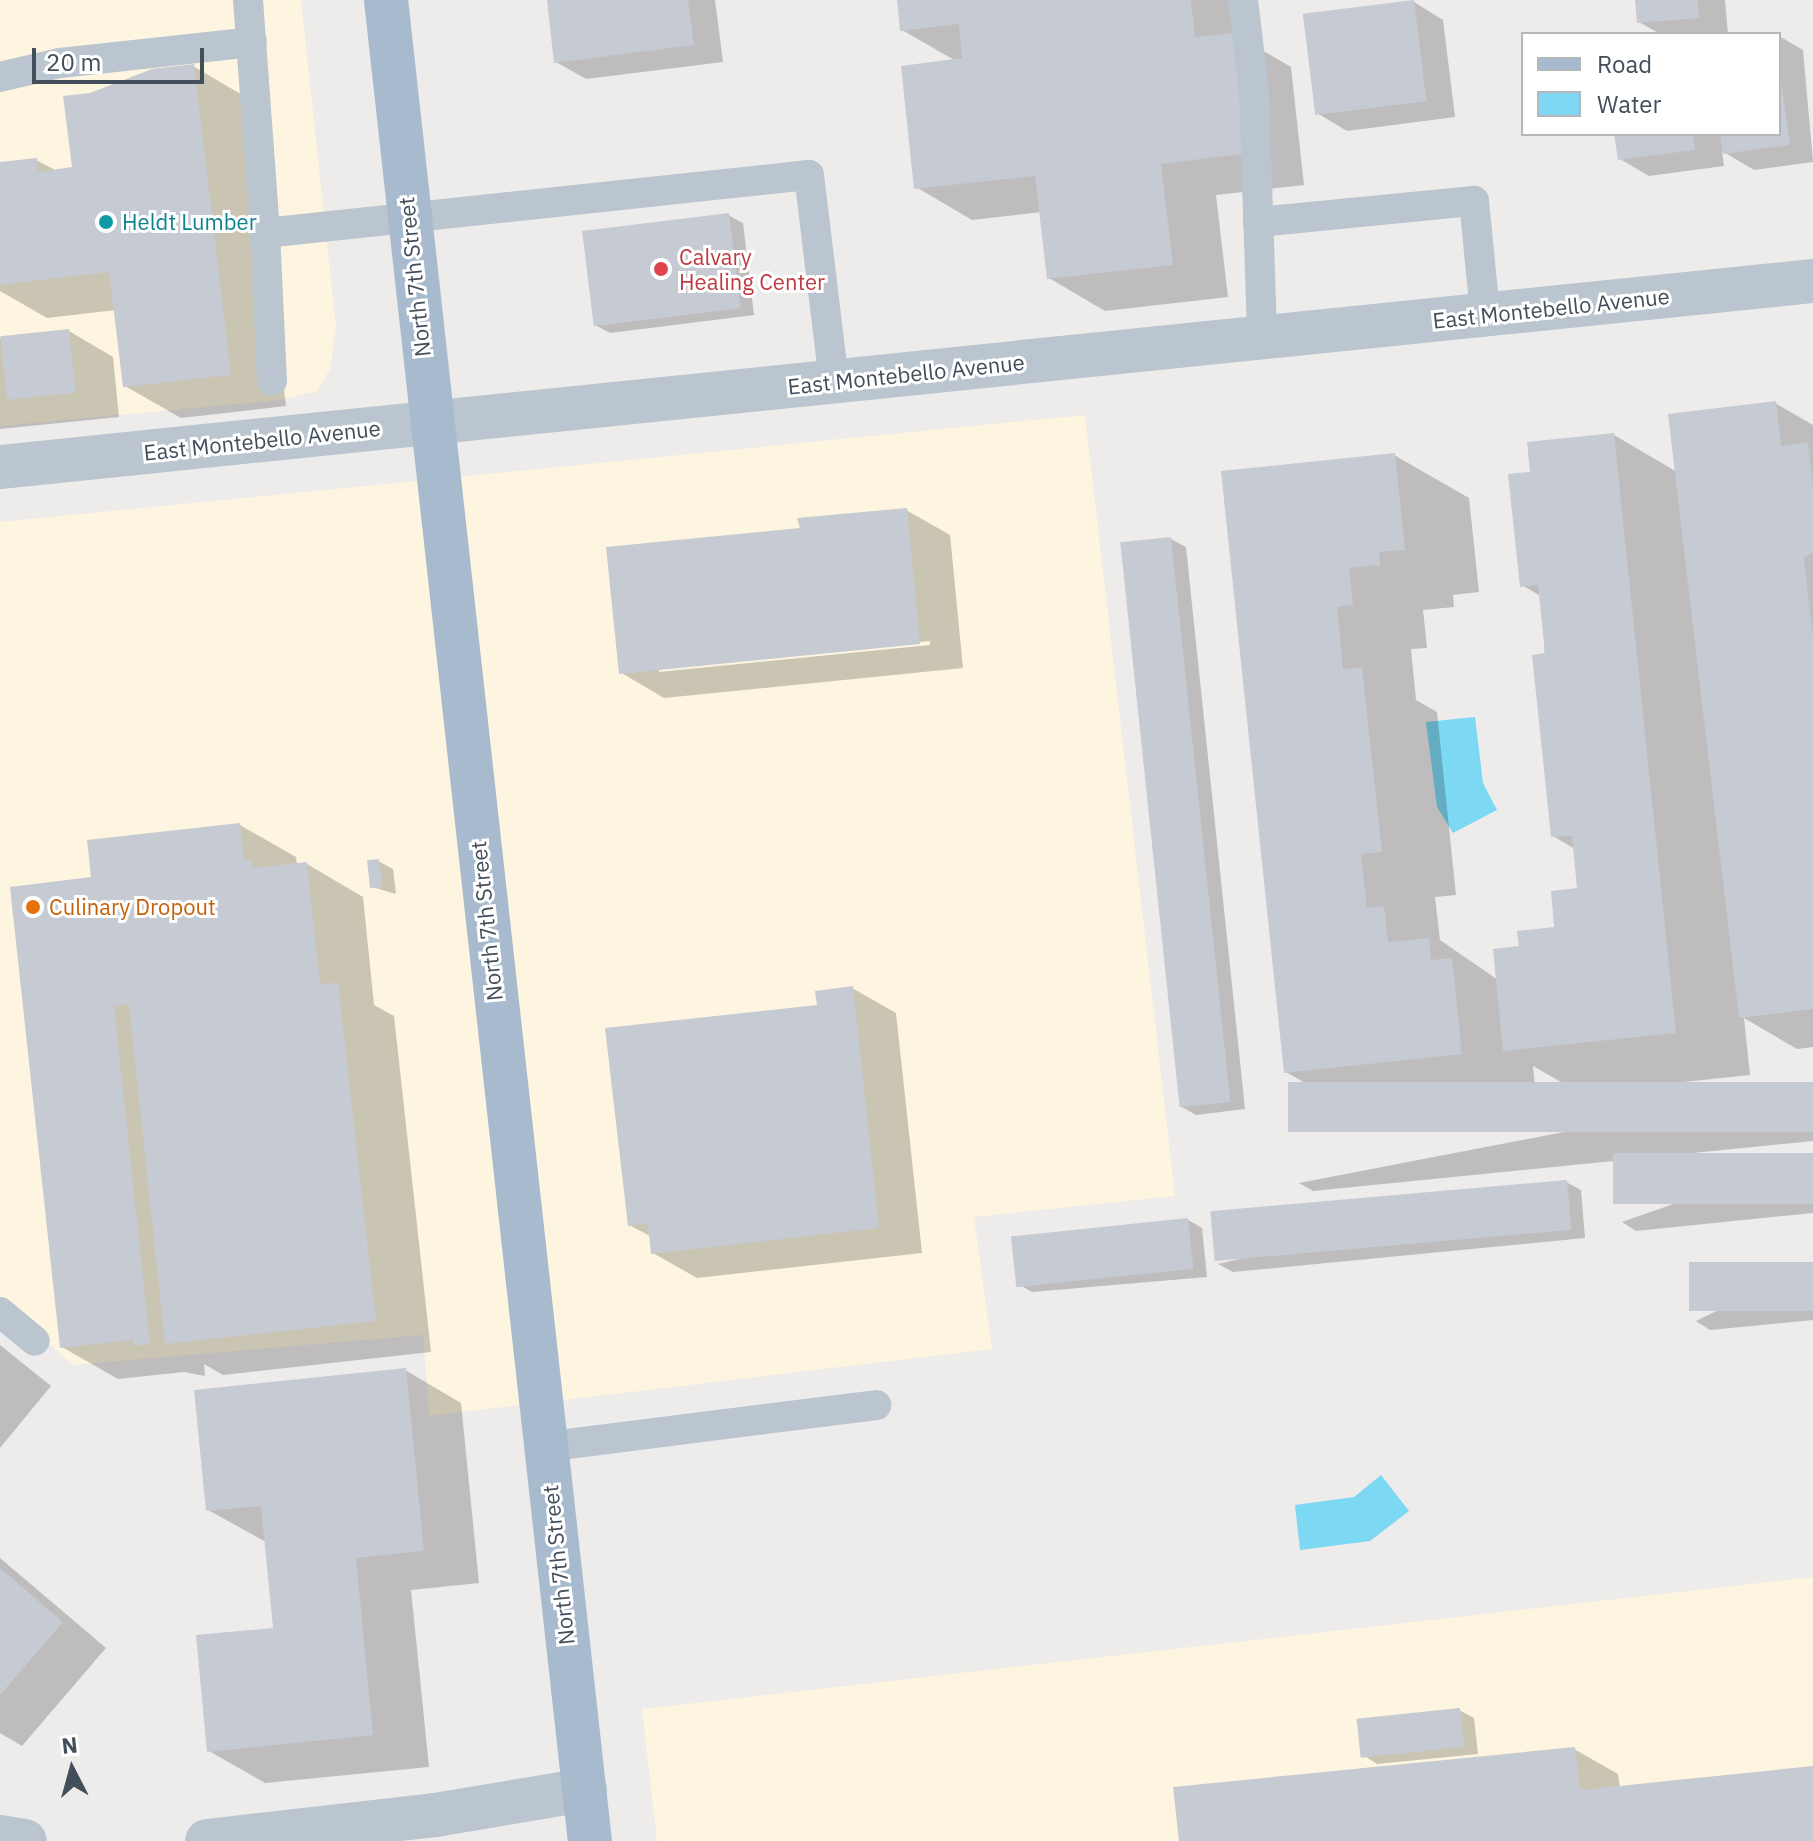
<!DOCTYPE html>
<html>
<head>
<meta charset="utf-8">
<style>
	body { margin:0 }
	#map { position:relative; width:1813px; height:1841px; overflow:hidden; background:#eeebeb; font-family:"IBM Plex Sans",sans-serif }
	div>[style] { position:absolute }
	.commercial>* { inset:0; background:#fdf5e0 }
	.water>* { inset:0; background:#7cd8f3 }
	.shadow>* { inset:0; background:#0003 }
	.building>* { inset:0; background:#c6cad2; transform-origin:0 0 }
	.lane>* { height:30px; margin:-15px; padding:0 15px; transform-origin:15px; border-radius:15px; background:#bac5cf }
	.street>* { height:44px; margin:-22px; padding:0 22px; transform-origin:22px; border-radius:22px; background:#bac5cf }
	.primary>* { height:44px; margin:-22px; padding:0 22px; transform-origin:22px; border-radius:22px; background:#a7bace }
	.dots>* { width:22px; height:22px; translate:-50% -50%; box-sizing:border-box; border:4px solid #fff; border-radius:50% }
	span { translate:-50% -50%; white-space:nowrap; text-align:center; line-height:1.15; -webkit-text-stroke:6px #fff; paint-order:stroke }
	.culture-label { font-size:22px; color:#0d838f }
	.left { translate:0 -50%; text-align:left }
	.health-label { font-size:22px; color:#be3a42 }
	.street-label { font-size:22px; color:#424e5a }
	.food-label { font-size:22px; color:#c56008 }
	.legend { position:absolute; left:1521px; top:32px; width:260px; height:104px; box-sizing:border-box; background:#fff; border:2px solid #b3b8bd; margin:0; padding:10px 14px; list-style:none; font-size:24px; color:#424e5a }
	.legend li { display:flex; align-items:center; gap:16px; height:40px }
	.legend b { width:40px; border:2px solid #b3b8bd }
	.north { position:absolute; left:32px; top:1729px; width:80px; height:80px; -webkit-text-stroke:6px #fff; paint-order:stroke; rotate:354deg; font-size:22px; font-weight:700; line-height:32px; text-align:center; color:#424e5a }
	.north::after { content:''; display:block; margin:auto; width:28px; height:36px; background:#424e5a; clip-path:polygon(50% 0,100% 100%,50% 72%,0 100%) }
	.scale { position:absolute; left:32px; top:48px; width:172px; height:36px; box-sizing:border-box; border:4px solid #424e5a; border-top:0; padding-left:10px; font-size:24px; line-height:28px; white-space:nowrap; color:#424e5a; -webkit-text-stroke:6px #fff; paint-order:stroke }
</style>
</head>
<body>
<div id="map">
	<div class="commercial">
		<div style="clip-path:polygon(0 0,301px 0,336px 327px,330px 369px,317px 391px,281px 400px,0 426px)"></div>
		<div style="clip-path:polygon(1085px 415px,1175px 1196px,974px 1217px,992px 1349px,429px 1416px,423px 1335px,73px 1365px,0 1301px,0 522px)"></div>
		<div style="clip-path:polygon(1813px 1577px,1813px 1841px,657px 1841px,642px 1709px)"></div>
	</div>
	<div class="water">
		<div style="clip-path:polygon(1475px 717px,1483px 783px,1497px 810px,1453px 833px,1437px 807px,1426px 722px)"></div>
		<div style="clip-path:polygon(1381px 1475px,1409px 1511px,1370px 1541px,1300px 1550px,1295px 1505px,1354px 1497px)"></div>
	</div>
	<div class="shadow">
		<div style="clip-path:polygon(549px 0,715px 0,723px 62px,586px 79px,556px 62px)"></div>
		<div style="clip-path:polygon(899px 0,1230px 0,1248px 42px,1291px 67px,1304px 185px,1216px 195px,1228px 297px,1105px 311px,1049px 278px,1041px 212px,972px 220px,916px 187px,956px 61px,902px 30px)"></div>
		<div style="clip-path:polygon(1637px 0,1725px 0,1728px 34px,1660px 34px,1639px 22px)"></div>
		<div style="clip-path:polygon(1414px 2px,1443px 20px,1455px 117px,1347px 131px,1317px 113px)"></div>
		<div style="clip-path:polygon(1779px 36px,1803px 50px,1813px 162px,1754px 170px,1722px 151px,1724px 166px,1649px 176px,1620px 159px,1616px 134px,1779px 134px)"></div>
		<div style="clip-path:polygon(193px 66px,249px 99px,286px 406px,181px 418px,125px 386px,116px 310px,47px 318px,0 291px,0 164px,36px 160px,57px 171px,75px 169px,91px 95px)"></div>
		<div style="clip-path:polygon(728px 215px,743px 223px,754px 315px,610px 333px,595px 325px)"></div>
		<div style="clip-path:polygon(69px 331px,113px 357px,119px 417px,0 429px,0 338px)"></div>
		<div style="clip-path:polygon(1775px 403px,1813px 425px,1813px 1047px,1797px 1049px,1744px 1018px,1750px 1075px,1580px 1093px,1533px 1066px,1536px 1097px,1361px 1115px,1286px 1072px,1223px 473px,1394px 455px,1469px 498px,1479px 592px,1453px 595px,1454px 607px,1423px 610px,1427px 648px,1411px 649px,1416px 700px,1437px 712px,1456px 895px,1435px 897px,1440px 940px,1498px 980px,1521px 948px,1556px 929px,1580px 890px,1575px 849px,1553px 836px,1542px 597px,1522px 585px,1533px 474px,1614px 435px,1677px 472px)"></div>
		<div style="clip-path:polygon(evenodd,906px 510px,950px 535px,963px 668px,664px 698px,620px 672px,802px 529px,906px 510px,930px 641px,930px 645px,659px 672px,659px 668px,930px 641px)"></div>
		<div style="clip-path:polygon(1171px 539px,1186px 547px,1245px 1109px,1196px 1115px,1182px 1107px)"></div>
		<div style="clip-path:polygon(240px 825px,296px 857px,297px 865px,307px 864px,363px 897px,374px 1005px,394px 1016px,431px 1352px,223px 1375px,204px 1364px,205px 1376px,184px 1372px,118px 1379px,62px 1347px,93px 879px)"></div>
		<div style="clip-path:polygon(378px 861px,393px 869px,396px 894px,372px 887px)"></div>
		<div style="clip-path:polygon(852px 988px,896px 1013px,922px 1253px,697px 1278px,653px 1253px,652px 1237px,629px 1225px,819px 1007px)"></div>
		<div style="clip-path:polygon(1813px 1084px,1813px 1141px,1313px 1191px,1299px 1183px)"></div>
		<div style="clip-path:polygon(1813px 1155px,1813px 1213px,1636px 1231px,1622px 1222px)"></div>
		<div style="clip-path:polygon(1566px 1182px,1581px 1190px,1585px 1238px,1233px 1272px,1218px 1264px)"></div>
		<div style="clip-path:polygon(1188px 1220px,1202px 1228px,1207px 1277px,1032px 1292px,1018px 1284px)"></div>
		<div style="clip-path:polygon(1813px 1264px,1813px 1320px,1710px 1330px,1696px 1321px)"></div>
		<div style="clip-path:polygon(0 1345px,51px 1386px,0 1448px)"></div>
		<div style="clip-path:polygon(405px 1370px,461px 1403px,479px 1583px,411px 1590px,429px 1767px,265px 1783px,209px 1751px,275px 1629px,266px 1542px,208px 1510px)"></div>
		<div style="clip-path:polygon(0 1558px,106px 1648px,22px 1746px,0 1733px)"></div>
		<div style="clip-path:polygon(1459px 1710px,1474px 1718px,1478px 1754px,1377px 1764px,1363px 1755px)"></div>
		<div style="clip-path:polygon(1574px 1749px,1618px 1774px,1620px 1788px,1813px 1768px,1813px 1841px,1181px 1841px)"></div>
	</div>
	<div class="building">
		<div style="clip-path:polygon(547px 0,688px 0,694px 45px,554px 63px)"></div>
		<div style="clip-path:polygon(897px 0,1191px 0,1195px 37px,1235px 33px,1249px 153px,1161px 164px,1173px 265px,1047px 279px,1035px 176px,914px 189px,901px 66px,962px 58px,959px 24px,900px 31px)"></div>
		<div style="left:1414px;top:0;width:102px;height:112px;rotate:83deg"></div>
		<div style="clip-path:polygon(1635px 0,1698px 0,1699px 18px,1637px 23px)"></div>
		<div style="clip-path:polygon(194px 64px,231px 375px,123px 387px,109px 272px,0 285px,0 162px,37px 158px,38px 172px,72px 167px,63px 96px,90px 93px,152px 69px)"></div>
		<div style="clip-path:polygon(1781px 79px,1790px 145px,1723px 154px,1720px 134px,1779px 134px)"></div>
		<div style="clip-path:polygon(1614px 134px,1693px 134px,1695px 150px,1618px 160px)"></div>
		<div style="left:729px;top:213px;width:96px;height:148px;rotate:83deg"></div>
		<div style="left:69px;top:329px;width:64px;height:69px;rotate:84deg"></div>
		<div style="clip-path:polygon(1776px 401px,1781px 446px,1808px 442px,1813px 487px,1813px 552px,1804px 558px,1813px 636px,1813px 1009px,1739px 1018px,1668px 414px)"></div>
		<div style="clip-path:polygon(1614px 433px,1676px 1033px,1503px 1051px,1493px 949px,1519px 946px,1517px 931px,1554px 927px,1551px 891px,1577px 888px,1572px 836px,1551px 837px,1532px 655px,1545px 653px,1538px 585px,1520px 587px,1508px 474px,1530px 472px,1527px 442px)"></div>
		<div style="clip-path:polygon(1395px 453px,1405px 550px,1379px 552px,1380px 565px,1349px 568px,1353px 605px,1337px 607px,1343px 669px,1362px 667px,1382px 852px,1361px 854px,1367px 908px,1384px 906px,1388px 942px,1429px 938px,1431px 960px,1452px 958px,1462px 1054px,1284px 1073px,1221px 471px)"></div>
		<div style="clip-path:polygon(907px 508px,920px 644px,619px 674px,606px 547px,800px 528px,797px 518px)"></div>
		<div style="left:1171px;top:537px;width:568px;height:51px;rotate:84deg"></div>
		<div style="clip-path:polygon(240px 823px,244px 861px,252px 860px,253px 868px,307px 862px,320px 985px,338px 982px,376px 1321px,165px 1344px,129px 1004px,114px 1006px,150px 1344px,134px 1346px,134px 1340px,60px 1348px,10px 887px,91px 877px,87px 840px)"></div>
		<div style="left:379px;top:859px;width:28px;height:12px;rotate:84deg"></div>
		<div style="clip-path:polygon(853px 986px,879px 1228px,651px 1254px,648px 1224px,628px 1226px,605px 1028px,817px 1005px,815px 991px)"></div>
		<div style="left:1813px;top:1082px;width:50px;height:525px;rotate:90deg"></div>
		<div style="left:1813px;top:1153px;width:51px;height:200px;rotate:90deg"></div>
		<div style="left:1567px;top:1180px;width:50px;height:358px;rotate:85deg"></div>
		<div style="left:1188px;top:1218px;width:51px;height:178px;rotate:84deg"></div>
		<div style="left:1813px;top:1262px;width:49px;height:124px;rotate:90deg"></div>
		<div style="clip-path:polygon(406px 1368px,424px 1551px,356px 1558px,373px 1735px,207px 1752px,196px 1635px,273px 1628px,261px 1506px,206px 1511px,194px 1390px)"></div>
		<div style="clip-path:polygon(0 1568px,63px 1622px,0 1695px)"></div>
		<div style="left:1460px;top:1708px;width:39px;height:104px;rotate:84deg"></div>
		<div style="clip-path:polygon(1575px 1747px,1580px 1790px,1813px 1766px,1813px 1841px,1179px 1841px,1173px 1787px)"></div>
	</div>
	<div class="lane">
		<div style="left:248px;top:0;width:234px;rotate:85.8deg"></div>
		<div style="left:265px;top:233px;width:547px;rotate:-6.09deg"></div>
		<div style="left:809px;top:175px;width:208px;rotate:83.1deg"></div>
		<div style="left:1243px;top:0;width:92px;rotate:83.1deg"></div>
		<div style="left:1254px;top:91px;width:246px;rotate:88.1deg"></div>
		<div style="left:0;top:77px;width:62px;rotate:-13.1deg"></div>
		<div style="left:60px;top:63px;width:193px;rotate:-6.2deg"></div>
		<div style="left:1258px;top:222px;width:217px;rotate:-5.6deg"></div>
		<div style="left:1474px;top:201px;width:114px;rotate:84.4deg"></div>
		<div style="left:265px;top:233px;width:148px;rotate:87.3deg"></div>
		<div style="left:0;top:1312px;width:45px;rotate:39.6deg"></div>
		<div style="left:544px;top:1447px;width:335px;rotate:-7.2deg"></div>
	</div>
	<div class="street">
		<div style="left:0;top:467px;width:1823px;rotate:-5.86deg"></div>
		<div style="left:0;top:1837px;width:25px;rotate:9deg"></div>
		<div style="left:207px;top:1841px;width:229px;rotate:-6.5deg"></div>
		<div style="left:435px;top:1815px;width:152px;rotate:-9.5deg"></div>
	</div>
	<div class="primary">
		<div style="left:386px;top:0;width:1852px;rotate:83.68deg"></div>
	</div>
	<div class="dots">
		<div style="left:106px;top:222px;background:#0f9aa8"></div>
		<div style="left:661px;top:269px;background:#e0444e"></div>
		<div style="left:33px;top:907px;background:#e8710a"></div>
	</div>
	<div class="culture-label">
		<span class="left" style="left:122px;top:222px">Heldt Lumber</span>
	</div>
	<div class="health-label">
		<span class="left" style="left:679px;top:269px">Calvary<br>Healing Center</span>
	</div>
	<div class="street-label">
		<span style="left:414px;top:277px;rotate:-96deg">North 7th Street</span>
		<span style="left:1551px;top:308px;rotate:-6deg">East Montebello Avenue</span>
		<span style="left:906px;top:374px;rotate:-6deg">East Montebello Avenue</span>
		<span style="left:262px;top:440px;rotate:-6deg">East Montebello Avenue</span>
		<span style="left:486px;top:921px;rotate:-96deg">North 7th Street</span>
		<span style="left:558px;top:1565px;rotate:-96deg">North 7th Street</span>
	</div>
	<div class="food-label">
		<span class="left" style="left:49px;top:907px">Culinary Dropout</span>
	</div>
	<ul class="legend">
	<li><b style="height:10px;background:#a7bace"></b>Road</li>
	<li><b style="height:22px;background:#7cd8f3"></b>Water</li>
	</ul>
	<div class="north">N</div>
	<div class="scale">20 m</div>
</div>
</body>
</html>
